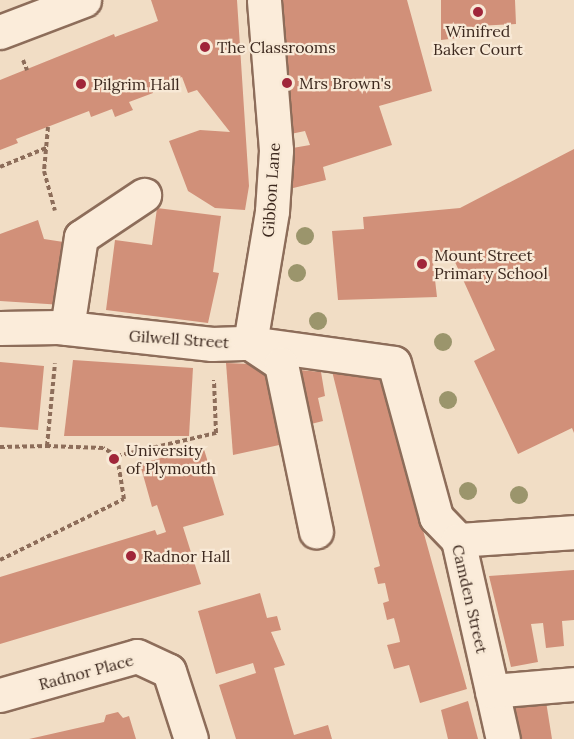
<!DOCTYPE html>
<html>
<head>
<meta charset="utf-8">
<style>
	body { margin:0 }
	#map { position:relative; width:574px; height:739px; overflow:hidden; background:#f1ddc5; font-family:Lora,serif }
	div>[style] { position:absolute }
	.building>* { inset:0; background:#d19079 }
	.path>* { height:4px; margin-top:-2px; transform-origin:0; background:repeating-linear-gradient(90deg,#8d6d5a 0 4.5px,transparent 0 7.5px) }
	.roads { filter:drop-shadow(2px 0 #8d6d5a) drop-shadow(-2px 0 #8d6d5a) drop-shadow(0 2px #8d6d5a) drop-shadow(0 -2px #8d6d5a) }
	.minor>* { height:33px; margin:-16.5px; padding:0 16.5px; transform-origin:16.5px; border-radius:16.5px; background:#fbecda }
	.trees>* { width:18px; height:18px; margin:-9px; border-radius:50%; background:#9b956c }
	.dots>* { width:16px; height:16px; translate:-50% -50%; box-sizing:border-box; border:3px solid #f8e9d6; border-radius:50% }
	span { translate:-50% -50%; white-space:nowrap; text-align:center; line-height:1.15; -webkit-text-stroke:4.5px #f8e9d6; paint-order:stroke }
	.poi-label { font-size:16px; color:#3d291f }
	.left { translate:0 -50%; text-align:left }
	.street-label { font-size:16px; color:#3d291f }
</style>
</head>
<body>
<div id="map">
	<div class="building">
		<div style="clip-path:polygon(151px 0,237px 0,249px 186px,245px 210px,215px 208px,188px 191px,169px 141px,200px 130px,230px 132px,197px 90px,188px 93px,182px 77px,152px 88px,153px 93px,129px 102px,133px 110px,115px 117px,112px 109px,91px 117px,89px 111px,16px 139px,18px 143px,0 150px,0 80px,114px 34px,115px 37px,158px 21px)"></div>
		<div style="clip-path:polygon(274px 0,407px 0,432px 91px,379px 106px,392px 145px,323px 167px,326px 180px,281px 191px,281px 150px,310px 145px,305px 131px,281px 136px)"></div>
		<div style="clip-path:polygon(441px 0,515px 0,516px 24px,477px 26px,478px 36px,441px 40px)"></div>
		<div style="clip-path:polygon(574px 149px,574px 433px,572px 428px,518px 454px,474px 361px,495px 350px,450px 251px,432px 253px,437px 297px,338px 300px,332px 231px,364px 229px,363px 217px,460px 208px)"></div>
		<div style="clip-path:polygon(157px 208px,221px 216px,213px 272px,219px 273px,208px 323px,106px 310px,115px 240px,152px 245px)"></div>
		<div style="clip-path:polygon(38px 220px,44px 239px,70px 243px,63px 305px,0 301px,0 234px)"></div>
		<div style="clip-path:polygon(73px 360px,193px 368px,189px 436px,64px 436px)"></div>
		<div style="clip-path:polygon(0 362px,44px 366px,38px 430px,0 427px)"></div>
		<div style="clip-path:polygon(226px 363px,278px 365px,293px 442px,233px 455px)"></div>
		<div style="clip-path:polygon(288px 369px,321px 372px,325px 396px,318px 398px,323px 421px,299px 427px)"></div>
		<div style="clip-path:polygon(332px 371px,380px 375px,467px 689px,420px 703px,409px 665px,394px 669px,387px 645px,400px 642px,399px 637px,394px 618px,387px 620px,383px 603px,389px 601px,385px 583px,378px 584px,374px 568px,380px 566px)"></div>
		<div style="clip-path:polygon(203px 446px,224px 515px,183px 527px,201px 584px,0 644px,0 577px,155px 530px,157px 535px,166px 532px,157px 505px,152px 507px,140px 464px)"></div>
		<div style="clip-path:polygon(574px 570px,574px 620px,562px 621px,564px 646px,546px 648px,543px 623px,531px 624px,538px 662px,511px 667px,489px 576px)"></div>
		<div style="clip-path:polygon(260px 593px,267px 618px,277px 616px,281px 630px,271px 632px,285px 665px,274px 668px,294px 735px,328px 725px,332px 739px,236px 739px,219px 685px,256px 673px,253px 663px,216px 674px,198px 611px)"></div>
		<div style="clip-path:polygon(544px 689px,552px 739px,509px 739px,497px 695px)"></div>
		<div style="clip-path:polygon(468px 701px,478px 739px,448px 739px,441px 710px)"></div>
		<div style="clip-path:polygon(118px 712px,123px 718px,129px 716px,136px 739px,29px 739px,104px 722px,106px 715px)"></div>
	</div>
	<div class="path">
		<div style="left:23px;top:60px;width:11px;rotate:68deg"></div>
		<div style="left:48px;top:127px;width:44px;rotate:95.2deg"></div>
		<div style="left:44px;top:171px;width:41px;rotate:74.6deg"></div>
		<div style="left:0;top:167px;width:50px;rotate:-22.4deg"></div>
		<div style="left:0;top:447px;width:47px;rotate:-1.2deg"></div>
		<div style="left:47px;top:446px;width:83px;rotate:-84.5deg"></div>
		<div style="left:117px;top:456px;width:102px;rotate:-13.1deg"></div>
		<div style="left:216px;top:433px;width:53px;rotate:-92.2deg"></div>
		<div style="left:0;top:560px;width:138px;rotate:-26.2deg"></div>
		<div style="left:124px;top:499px;width:44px;rotate:-99.2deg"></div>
		<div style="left:117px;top:456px;width:16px;rotate:-150deg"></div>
		<div style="left:103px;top:448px;width:56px;rotate:-178deg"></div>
	</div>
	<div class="roads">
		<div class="minor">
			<div style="left:0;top:32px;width:90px;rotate:-20.9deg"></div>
			<div style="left:0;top:328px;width:58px;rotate:-1deg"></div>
			<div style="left:58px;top:327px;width:155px;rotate:6.3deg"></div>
			<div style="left:212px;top:344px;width:38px;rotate:-2deg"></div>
			<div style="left:250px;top:343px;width:145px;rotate:7.9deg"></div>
			<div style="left:394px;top:363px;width:160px;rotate:74.7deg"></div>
			<div style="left:436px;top:517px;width:32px;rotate:46deg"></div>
			<div style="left:458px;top:540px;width:204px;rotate:77.3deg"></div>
			<div style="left:67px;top:328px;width:92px;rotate:-81.3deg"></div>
			<div style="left:81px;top:237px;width:76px;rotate:-33.7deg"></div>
			<div style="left:250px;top:343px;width:134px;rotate:-80.5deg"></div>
			<div style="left:272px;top:211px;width:61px;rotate:-86.2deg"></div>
			<div style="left:276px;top:150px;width:150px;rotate:-94.6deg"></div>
			<div style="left:250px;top:343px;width:37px;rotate:34deg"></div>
			<div style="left:281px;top:364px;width:171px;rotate:78.2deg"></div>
			<div style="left:458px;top:540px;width:116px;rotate:-3.9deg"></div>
			<div style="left:492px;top:691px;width:82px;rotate:-4.9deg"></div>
			<div style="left:0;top:695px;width:142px;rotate:-15.9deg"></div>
			<div style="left:137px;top:656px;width:35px;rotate:25deg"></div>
			<div style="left:169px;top:671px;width:71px;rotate:72.1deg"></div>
		</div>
	</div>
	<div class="trees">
		<div style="left:305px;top:236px"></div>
		<div style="left:297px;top:273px"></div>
		<div style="left:318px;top:321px"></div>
		<div style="left:443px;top:342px"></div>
		<div style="left:448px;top:400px"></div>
		<div style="left:468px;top:491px"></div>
		<div style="left:519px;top:495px"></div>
	</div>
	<div class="dots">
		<div style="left:478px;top:12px;background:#a0263a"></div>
		<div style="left:205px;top:47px;background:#a0263a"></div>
		<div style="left:287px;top:83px;background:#a0263a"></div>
		<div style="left:81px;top:84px;background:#a0263a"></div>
		<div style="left:422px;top:264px;background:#a0263a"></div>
		<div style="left:114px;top:459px;background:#a0263a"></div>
		<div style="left:131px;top:556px;background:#a0263a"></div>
	</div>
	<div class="poi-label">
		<span style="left:478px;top:40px">Winifred<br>Baker Court</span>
		<span class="left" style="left:217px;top:47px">The Classrooms</span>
		<span class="left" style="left:299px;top:83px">Mrs Brown's</span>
		<span class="left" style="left:93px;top:84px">Pilgrim Hall</span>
		<span class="left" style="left:434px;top:264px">Mount Street<br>Primary School</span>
		<span class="left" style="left:126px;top:459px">University<br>of Plymouth</span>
		<span class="left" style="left:143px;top:556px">Radnor Hall</span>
	</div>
	<div class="street-label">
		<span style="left:271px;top:190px;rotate:-86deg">Gibbon Lane</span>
		<span style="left:179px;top:339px;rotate:4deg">Gilwell Street</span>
		<span style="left:470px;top:599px;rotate:77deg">Camden Street</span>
		<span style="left:86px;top:672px;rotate:-15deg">Radnor Place</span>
	</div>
</div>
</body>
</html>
